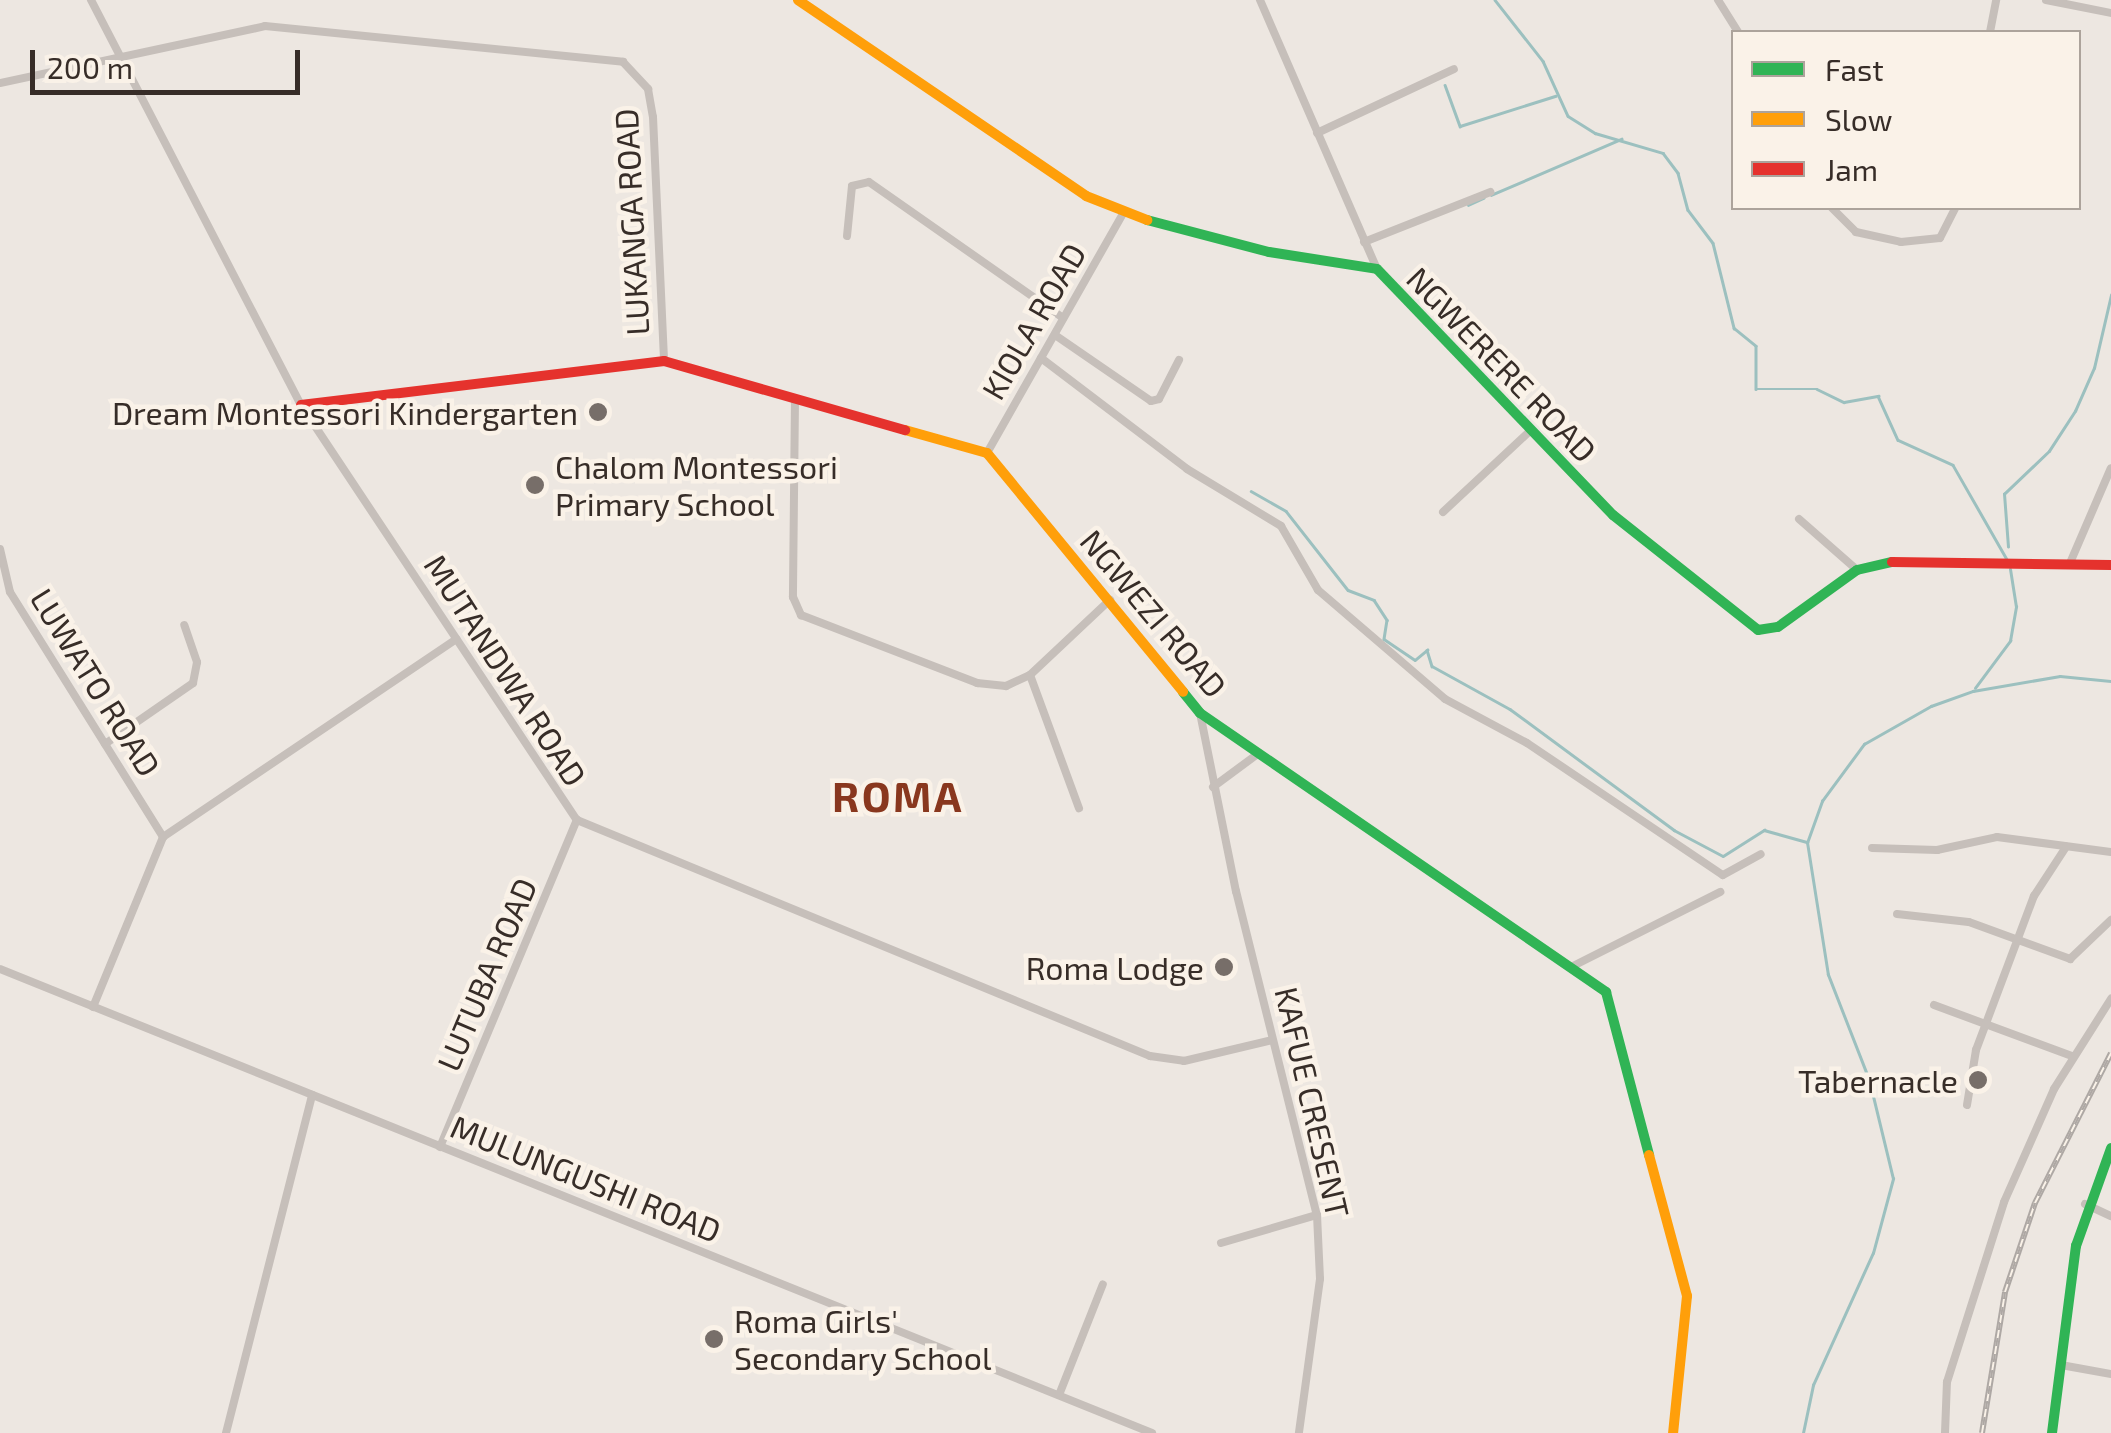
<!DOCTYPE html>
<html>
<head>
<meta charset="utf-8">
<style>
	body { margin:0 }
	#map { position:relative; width:2111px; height:1433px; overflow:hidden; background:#ede7e1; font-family:"Exo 2",sans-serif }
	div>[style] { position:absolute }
	.stream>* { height:2.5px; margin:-1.25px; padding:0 1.25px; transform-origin:1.25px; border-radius:1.25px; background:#9cc0bf }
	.street>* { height:8px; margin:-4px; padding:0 4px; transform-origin:4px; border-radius:4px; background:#c6bfba }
	.fast>* { height:10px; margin:-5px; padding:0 5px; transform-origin:5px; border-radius:5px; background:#30b455 }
	.slow>* { height:10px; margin:-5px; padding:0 5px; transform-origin:5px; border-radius:5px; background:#ff9f0a }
	.jam>* { height:10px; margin:-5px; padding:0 5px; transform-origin:5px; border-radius:5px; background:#e5322d }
	.rail>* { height:6px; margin-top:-3px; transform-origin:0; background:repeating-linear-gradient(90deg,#faf2e8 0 8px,#aea8a4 0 16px); box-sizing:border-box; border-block:2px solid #aea8a4 }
	.dots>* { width:28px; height:28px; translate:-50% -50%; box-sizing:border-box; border:5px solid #faf2e8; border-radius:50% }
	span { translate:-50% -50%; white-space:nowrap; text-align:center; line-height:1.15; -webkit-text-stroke:9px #faf2e8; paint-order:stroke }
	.street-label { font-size:32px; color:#372d28 }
	.poi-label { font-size:32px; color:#372d28 }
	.right { translate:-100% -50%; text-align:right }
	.left { translate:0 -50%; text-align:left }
	.district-label { font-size:42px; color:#89371e; font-weight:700; letter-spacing:2.5px }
	.legend { position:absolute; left:1731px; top:30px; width:350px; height:180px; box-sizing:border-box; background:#faf2e8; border:2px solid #aca39b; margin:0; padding:12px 18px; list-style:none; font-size:30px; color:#372d28 }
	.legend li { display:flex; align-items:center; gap:20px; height:50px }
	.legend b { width:50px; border:2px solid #aca39b }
	.scale { position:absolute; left:30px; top:50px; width:270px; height:45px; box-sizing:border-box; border:5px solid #372d28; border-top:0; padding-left:12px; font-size:30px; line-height:35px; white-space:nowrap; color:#372d28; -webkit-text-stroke:8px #faf2e8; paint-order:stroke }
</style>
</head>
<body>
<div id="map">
	<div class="stream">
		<div style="left:1495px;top:0;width:78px;rotate:51.8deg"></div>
		<div style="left:1543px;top:61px;width:60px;rotate:65.6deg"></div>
		<div style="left:1568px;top:116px;width:32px;rotate:32deg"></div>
		<div style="left:1595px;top:133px;width:71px;rotate:16.4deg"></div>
		<div style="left:1663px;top:153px;width:25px;rotate:53deg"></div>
		<div style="left:1678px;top:173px;width:38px;rotate:75deg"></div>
		<div style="left:1688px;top:210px;width:41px;rotate:52.9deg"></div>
		<div style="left:1713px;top:243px;width:88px;rotate:76.1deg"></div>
		<div style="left:1734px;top:328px;width:28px;rotate:39deg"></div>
		<div style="left:1756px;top:346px;width:43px;rotate:90deg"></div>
		<div style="left:1756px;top:389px;width:61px"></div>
		<div style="left:1817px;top:389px;width:30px;rotate:26deg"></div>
		<div style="left:1844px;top:402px;width:35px;rotate:-10deg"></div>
		<div style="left:1878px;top:396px;width:48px;rotate:65.6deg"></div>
		<div style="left:1898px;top:440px;width:60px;rotate:24.4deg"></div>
		<div style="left:1953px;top:465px;width:111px;rotate:60.2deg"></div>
		<div style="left:1445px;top:85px;width:44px;rotate:69.9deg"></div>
		<div style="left:1460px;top:126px;width:100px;rotate:-17.5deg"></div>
		<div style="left:1491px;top:195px;width:142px;rotate:-23.3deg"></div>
		<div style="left:1468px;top:205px;width:17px;rotate:-25deg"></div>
		<div style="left:1251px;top:491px;width:40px;rotate:29.7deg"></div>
		<div style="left:1286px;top:511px;width:100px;rotate:51.9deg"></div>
		<div style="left:1348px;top:590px;width:28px;rotate:21deg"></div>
		<div style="left:1374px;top:600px;width:24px;rotate:57deg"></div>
		<div style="left:1387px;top:620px;width:19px;rotate:99deg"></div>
		<div style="left:1384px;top:639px;width:37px;rotate:34deg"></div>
		<div style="left:1415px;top:660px;width:16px;rotate:-40deg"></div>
		<div style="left:1427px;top:650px;width:17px;rotate:73deg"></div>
		<div style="left:1432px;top:666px;width:89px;rotate:28.9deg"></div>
		<div style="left:1510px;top:709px;width:204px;rotate:36.4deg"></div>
		<div style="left:1674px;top:830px;width:55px;rotate:28deg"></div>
		<div style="left:1723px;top:856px;width:49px;rotate:-32.4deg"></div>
		<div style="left:1764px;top:830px;width:45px;rotate:15.6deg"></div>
		<div style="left:2008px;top:547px;width:53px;rotate:-94.3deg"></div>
		<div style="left:2004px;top:494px;width:62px;rotate:-43.7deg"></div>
		<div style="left:2049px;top:451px;width:48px;rotate:-57deg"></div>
		<div style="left:2075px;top:411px;width:47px;rotate:-66.2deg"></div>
		<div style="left:2094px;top:368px;width:75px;rotate:-76.9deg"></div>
		<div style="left:1975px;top:688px;width:59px;rotate:-53.3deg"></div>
		<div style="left:2010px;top:641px;width:35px;rotate:-80deg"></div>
		<div style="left:2016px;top:607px;width:38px;rotate:-99deg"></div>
		<div style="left:1803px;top:1433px;width:49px;rotate:-78.2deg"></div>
		<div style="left:1813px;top:1385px;width:145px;rotate:-65.6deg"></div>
		<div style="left:1873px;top:1253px;width:77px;rotate:-74.9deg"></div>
		<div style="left:1893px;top:1179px;width:102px;rotate:-103.6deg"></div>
		<div style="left:1869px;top:1080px;width:113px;rotate:-111.3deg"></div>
		<div style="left:1828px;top:975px;width:134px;rotate:-99deg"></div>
		<div style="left:1807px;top:843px;width:45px;rotate:-70.3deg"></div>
		<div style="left:1822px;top:801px;width:71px;rotate:-53.6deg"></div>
		<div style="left:1864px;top:744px;width:77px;rotate:-29.6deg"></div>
		<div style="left:1931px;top:706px;width:45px;rotate:-19.7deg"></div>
		<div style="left:1973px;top:691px;width:88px;rotate:-9.8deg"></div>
		<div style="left:2060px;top:676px;width:51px;rotate:5.6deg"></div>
	</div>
	<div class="street">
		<div style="left:91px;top:0;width:456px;rotate:62.6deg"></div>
		<div style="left:301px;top:405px;width:498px;rotate:56.4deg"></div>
		<div style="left:577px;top:820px;width:620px;rotate:22.39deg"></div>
		<div style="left:1150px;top:1056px;width:34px;rotate:8deg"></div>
		<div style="left:1184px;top:1061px;width:90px;rotate:-13.4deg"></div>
		<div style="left:1260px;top:0;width:293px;rotate:66.5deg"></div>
		<div style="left:1718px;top:0;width:38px;rotate:58deg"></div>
		<div style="left:2046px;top:0;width:66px;rotate:11.3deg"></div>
		<div style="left:1990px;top:32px;width:33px;rotate:-79deg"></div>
		<div style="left:0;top:83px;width:271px;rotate:-12.1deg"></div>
		<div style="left:265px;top:26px;width:360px;rotate:5.7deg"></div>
		<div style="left:623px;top:62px;width:37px;rotate:47deg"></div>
		<div style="left:648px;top:89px;width:28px;rotate:80deg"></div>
		<div style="left:653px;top:117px;width:244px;rotate:87.4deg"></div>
		<div style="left:1317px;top:133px;width:151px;rotate:-25deg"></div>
		<div style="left:1832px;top:208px;width:34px;rotate:45deg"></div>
		<div style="left:1856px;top:232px;width:46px;rotate:12.5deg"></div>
		<div style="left:1901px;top:242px;width:39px;rotate:-6deg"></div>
		<div style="left:1940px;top:238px;width:34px;rotate:-63deg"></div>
		<div style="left:847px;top:236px;width:50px;rotate:-84.3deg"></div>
		<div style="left:852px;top:186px;width:17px;rotate:-13deg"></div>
		<div style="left:869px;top:182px;width:237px;rotate:35deg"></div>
		<div style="left:1364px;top:242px;width:136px;rotate:-21.6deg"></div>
		<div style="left:1055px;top:335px;width:116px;rotate:34.5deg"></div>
		<div style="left:1151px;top:401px;width:8px;rotate:-14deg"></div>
		<div style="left:1159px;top:399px;width:44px;rotate:-62.9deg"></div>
		<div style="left:1041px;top:358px;width:183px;rotate:37.2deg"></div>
		<div style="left:1187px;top:469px;width:110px;rotate:31.2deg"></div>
		<div style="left:1281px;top:526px;width:74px;rotate:60deg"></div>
		<div style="left:1318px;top:590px;width:167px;rotate:40.6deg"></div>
		<div style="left:1445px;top:699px;width:93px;rotate:28.2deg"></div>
		<div style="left:1527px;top:743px;width:236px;rotate:34deg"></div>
		<div style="left:1723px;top:875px;width:43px;rotate:-28.9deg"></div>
		<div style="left:795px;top:399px;width:198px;rotate:90.6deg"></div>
		<div style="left:793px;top:597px;width:20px;rotate:66deg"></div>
		<div style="left:801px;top:615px;width:189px;rotate:21.1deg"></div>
		<div style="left:977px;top:683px;width:29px;rotate:6deg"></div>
		<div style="left:1006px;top:686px;width:26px;rotate:-25deg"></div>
		<div style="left:1030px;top:675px;width:110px;rotate:-43.2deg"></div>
		<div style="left:987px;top:453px;width:275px;rotate:-60.4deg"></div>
		<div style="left:1443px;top:512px;width:119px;rotate:-43deg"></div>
		<div style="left:1799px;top:519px;width:77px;rotate:41.3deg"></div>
		<div style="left:0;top:549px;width:44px;rotate:76.9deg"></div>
		<div style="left:10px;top:592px;width:289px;rotate:58deg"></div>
		<div style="left:2070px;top:563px;width:103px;rotate:-66.7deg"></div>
		<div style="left:1030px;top:675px;width:142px;rotate:69.8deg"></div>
		<div style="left:1200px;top:713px;width:182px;rotate:78.6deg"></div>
		<div style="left:1236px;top:891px;width:334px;rotate:76deg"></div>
		<div style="left:1317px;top:1215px;width:64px;rotate:87.3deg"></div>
		<div style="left:1320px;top:1279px;width:155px;rotate:97.8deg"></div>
		<div style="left:105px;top:744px;width:107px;rotate:-34.7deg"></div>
		<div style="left:193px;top:683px;width:21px;rotate:-79deg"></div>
		<div style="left:197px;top:662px;width:39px;rotate:-109deg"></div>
		<div style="left:1213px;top:787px;width:57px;rotate:-36.5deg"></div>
		<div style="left:1872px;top:848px;width:65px;rotate:1.8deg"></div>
		<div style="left:1937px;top:850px;width:61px;rotate:-12.2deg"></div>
		<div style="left:1997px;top:837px;width:115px;rotate:7.5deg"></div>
		<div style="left:1897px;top:914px;width:72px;rotate:6.3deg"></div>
		<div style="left:1969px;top:922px;width:108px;rotate:20.1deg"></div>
		<div style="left:2070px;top:959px;width:57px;rotate:-43.6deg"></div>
		<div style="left:1573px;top:966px;width:165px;rotate:-26.7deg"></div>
		<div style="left:0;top:969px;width:1242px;rotate:21.94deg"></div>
		<div style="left:1934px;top:1005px;width:147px;rotate:20.3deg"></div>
		<div style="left:93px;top:1007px;width:184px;rotate:-67.6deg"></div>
		<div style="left:163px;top:837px;width:354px;rotate:-34deg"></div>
		<div style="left:1967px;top:1105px;width:56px;rotate:-80.7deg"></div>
		<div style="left:1976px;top:1050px;width:165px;rotate:-69.4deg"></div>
		<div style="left:2034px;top:896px;width:59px;rotate:-56.9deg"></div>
		<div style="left:440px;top:1147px;width:355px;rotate:-67.3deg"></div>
		<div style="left:2085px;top:1204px;width:29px;rotate:25deg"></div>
		<div style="left:1221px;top:1243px;width:100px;rotate:-16.3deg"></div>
		<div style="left:2061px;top:1365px;width:51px;rotate:10.2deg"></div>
		<div style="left:1059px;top:1395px;width:119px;rotate:-68.4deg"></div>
		<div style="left:226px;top:1433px;width:349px;rotate:-75.7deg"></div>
		<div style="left:1945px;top:1433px;width:51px;rotate:-87.8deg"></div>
		<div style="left:1947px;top:1382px;width:189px;rotate:-72.4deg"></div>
		<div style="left:2004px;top:1202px;width:124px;rotate:-66.1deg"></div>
		<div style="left:2054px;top:1089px;width:107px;rotate:-57.7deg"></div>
	</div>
	<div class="fast">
		<div style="left:1147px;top:220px;width:126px;rotate:14.7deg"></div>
		<div style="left:1269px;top:252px;width:109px;rotate:8.9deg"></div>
		<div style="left:1377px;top:269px;width:341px;rotate:46.2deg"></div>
		<div style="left:1613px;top:515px;width:185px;rotate:38.4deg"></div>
		<div style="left:1758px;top:630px;width:20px;rotate:-9deg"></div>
		<div style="left:1778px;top:627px;width:97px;rotate:-35.8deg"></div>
		<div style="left:1857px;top:570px;width:36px;rotate:-13deg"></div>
		<div style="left:1183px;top:692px;width:27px;rotate:51deg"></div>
		<div style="left:1200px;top:713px;width:493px;rotate:34.5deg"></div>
		<div style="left:1606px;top:992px;width:169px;rotate:75.2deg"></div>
		<div style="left:2052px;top:1433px;width:189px;rotate:-82.7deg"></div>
		<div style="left:2076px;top:1246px;width:104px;rotate:-70.3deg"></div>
	</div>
	<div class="slow">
		<div style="left:798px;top:0;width:348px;rotate:34.2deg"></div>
		<div style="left:1086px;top:196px;width:66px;rotate:21.5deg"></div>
		<div style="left:905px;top:430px;width:85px;rotate:15.7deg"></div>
		<div style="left:987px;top:453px;width:309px;rotate:50.6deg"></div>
		<div style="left:1649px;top:1155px;width:146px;rotate:74.9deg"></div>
		<div style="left:1687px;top:1296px;width:138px;rotate:95.8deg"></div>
	</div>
	<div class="jam">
		<div style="left:301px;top:405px;width:366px;rotate:-6.9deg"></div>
		<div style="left:664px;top:361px;width:251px;rotate:16deg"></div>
		<div style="left:1892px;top:562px;width:219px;rotate:0.8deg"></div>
	</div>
	<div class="rail">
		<div style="left:1982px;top:1433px;width:143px;rotate:-80.7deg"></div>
		<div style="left:2005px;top:1292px;width:94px;rotate:-71.4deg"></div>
		<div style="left:2035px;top:1203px;width:168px;rotate:-63.1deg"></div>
	</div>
	<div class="dots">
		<div style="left:598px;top:412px;background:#776e69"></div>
		<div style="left:535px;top:485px;background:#776e69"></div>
		<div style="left:1224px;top:967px;background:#776e69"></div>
		<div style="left:1978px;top:1080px;background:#776e69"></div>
		<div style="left:714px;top:1339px;background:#776e69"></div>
	</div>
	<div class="street-label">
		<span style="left:631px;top:222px;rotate:-93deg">LUKANGA ROAD</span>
		<span style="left:1033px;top:321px;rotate:-60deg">KIOLA ROAD</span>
		<span style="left:1502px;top:364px;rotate:46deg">NGWERERE ROAD</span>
		<span style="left:1154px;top:613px;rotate:50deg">NGWEZI ROAD</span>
		<span style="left:506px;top:670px;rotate:57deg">MUTANDWA ROAD</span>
		<span style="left:96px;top:682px;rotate:58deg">LUWATO ROAD</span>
		<span style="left:486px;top:974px;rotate:-67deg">LUTUBA ROAD</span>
		<span style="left:1313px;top:1102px;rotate:77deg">KAFUE CRESENT</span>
		<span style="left:586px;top:1178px;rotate:22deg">MULUNGUSHI ROAD</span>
	</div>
	<div class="poi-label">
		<span class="right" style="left:578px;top:412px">Dream Montessori Kindergarten</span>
		<span class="left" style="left:555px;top:485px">Chalom Montessori<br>Primary School</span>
		<span class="right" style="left:1204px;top:967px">Roma Lodge</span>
		<span class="right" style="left:1958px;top:1080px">Tabernacle</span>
		<span class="left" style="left:734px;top:1339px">Roma Girls'<br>Secondary School</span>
	</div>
	<div class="district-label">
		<span style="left:898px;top:795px">ROMA</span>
	</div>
	<ul class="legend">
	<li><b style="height:12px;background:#30b455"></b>Fast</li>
	<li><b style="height:12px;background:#ff9f0a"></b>Slow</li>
	<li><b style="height:12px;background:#e5322d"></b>Jam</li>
	</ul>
	<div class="scale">200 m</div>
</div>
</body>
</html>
